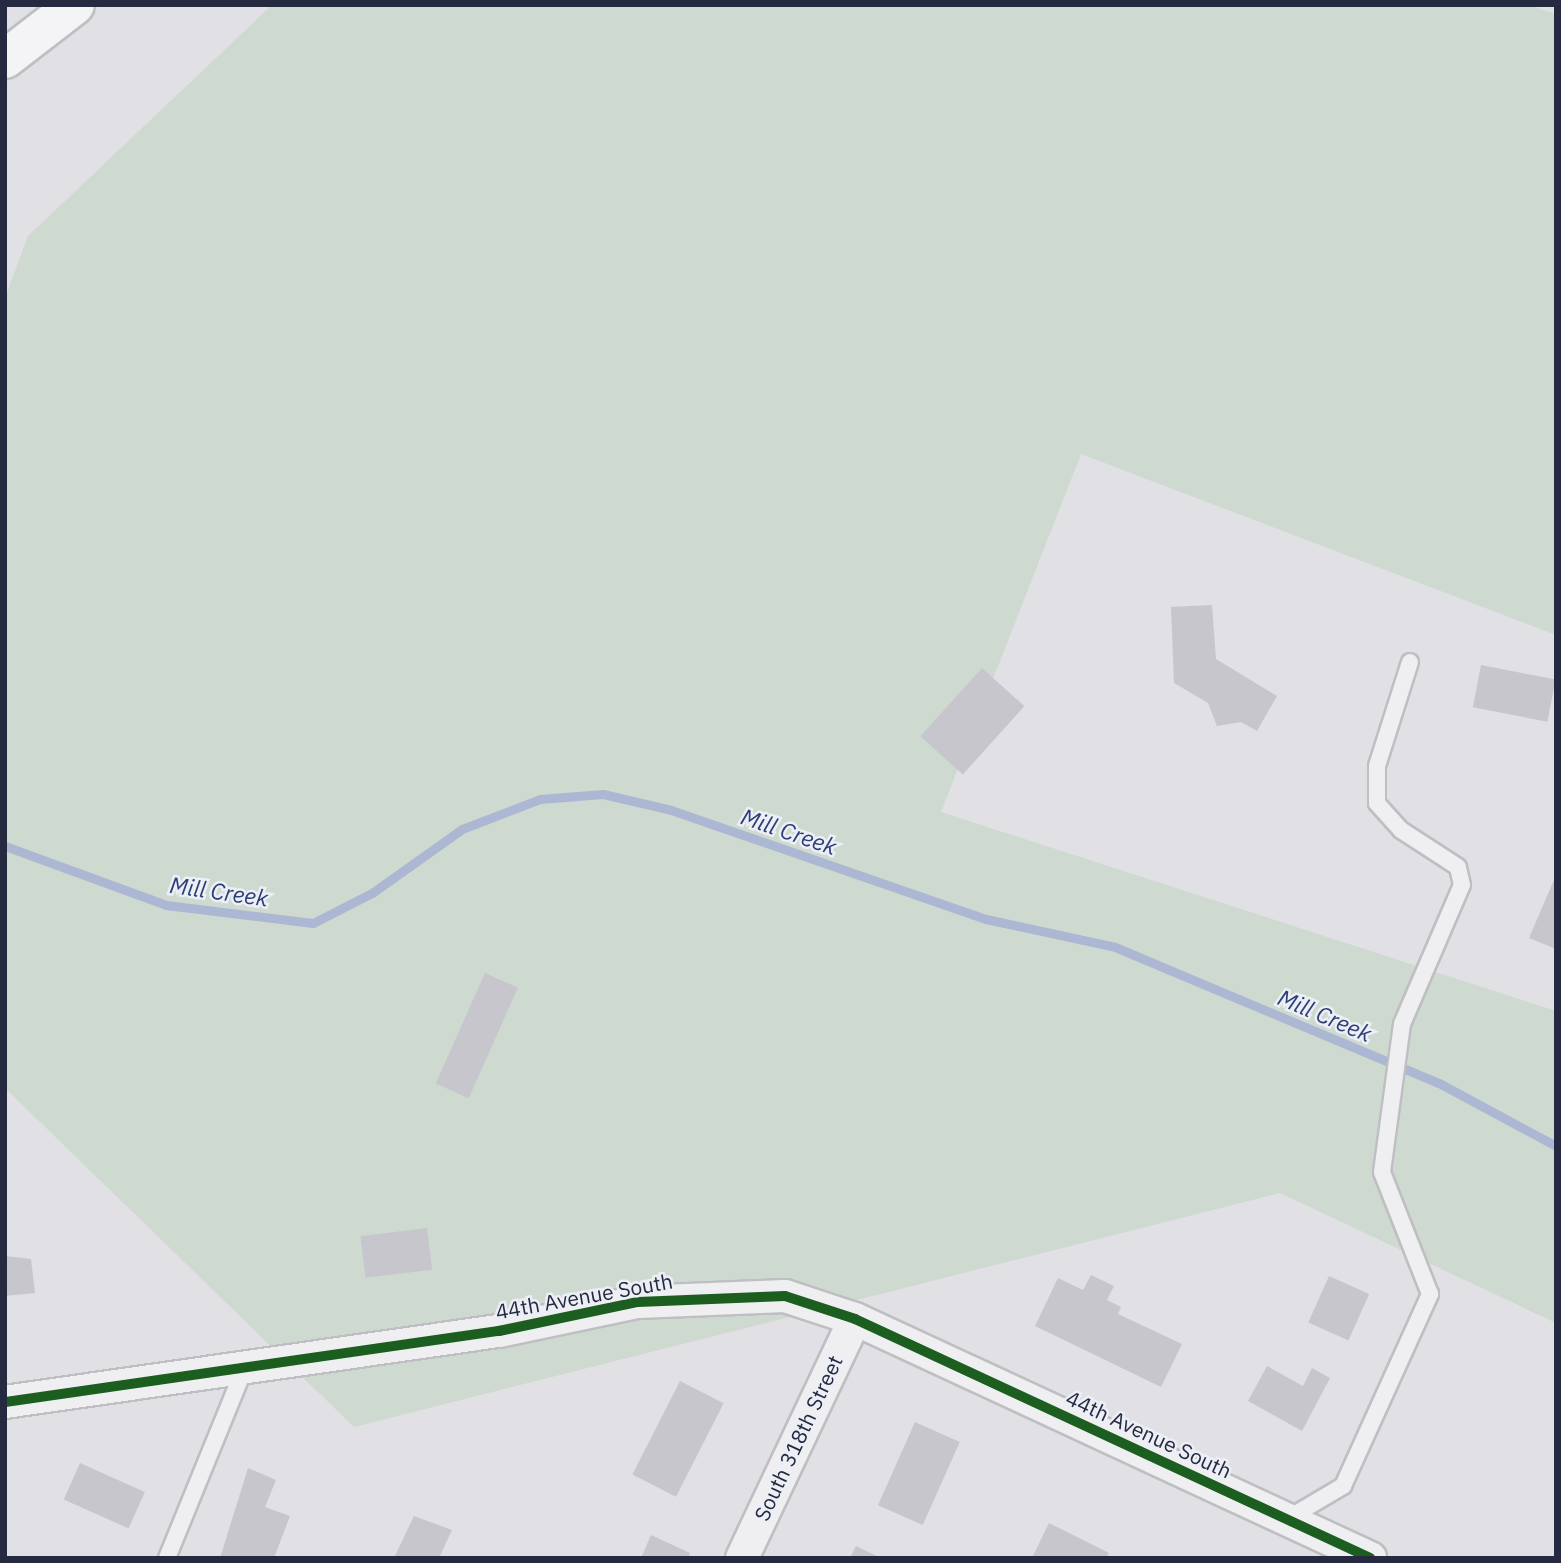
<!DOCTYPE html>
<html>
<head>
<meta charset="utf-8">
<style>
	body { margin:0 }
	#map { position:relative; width:1561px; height:1563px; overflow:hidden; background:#e0e0e5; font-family:"IBM Plex Sans",sans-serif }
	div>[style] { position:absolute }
	.green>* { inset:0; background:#ced9cf }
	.stream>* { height:9px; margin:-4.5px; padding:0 4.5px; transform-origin:4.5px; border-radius:4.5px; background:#acb7d4 }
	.building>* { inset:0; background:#c6c6cc; transform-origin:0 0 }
	.roads { filter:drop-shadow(2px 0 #bebec3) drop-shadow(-2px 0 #bebec3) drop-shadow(0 2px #bebec3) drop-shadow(0 -2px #bebec3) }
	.service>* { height:16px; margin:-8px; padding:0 8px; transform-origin:8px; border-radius:8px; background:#efeff2 }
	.minor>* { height:32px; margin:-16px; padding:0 16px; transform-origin:16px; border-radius:16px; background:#efeff2 }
	.secondary>* { height:38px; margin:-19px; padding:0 19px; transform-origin:19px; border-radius:19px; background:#f4f4f6 }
	.cycleway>* { height:10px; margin:-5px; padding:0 5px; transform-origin:5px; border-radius:5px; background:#1b5e20 }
	span { translate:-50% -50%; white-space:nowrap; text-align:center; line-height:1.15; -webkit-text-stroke:5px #edeff6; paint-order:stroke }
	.street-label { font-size:21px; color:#252a40 }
	.water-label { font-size:23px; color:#2c3f77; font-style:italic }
	.frame { position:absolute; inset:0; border:7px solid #252a40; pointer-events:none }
</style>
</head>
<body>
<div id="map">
	<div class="green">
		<div style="clip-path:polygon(272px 5px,1527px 5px,1556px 14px,1556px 635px,1081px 454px,941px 812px,1556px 1011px,1556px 1323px,1280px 1193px,354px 1427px,5px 1088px,5px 298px,28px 236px)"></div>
	</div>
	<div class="stream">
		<div style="left:5px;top:846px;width:171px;rotate:20.1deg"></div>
		<div style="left:166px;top:905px;width:148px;rotate:7deg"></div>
		<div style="left:313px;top:923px;width:66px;rotate:-27deg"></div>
		<div style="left:372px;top:893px;width:110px;rotate:-35.4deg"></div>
		<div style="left:462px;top:829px;width:84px;rotate:-21deg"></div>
		<div style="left:540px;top:799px;width:63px;rotate:-4.5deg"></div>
		<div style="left:603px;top:794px;width:70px;rotate:13.2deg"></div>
		<div style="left:671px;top:810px;width:333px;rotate:19.1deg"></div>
		<div style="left:986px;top:919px;width:132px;rotate:12.2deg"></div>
		<div style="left:1115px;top:947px;width:351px;rotate:22.8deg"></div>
		<div style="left:1439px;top:1083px;width:133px;rotate:28.3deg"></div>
	</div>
	<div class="building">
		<div style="clip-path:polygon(1212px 605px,1216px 659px,1277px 696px,1257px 731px,1241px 722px,1217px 726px,1208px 703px,1174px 683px,1171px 607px)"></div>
		<div style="left:1481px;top:665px;width:76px;height:43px;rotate:11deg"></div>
		<div style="left:982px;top:668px;width:57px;height:92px;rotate:42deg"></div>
		<div style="clip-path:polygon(1556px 875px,1556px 949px,1529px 938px)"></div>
		<div style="left:485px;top:973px;width:36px;height:121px;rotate:24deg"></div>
		<div style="left:427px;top:1228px;width:42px;height:67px;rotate:83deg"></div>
		<div style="clip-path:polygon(5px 1256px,31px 1259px,35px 1293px,5px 1296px)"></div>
		<div style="clip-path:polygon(1091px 1275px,1114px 1286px,1107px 1300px,1121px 1307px,1118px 1314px,1182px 1344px,1161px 1387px,1035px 1326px,1058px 1278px,1083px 1290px)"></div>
		<div style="left:1329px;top:1276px;width:44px;height:51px;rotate:24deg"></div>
		<div style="clip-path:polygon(1267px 1366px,1303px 1386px,1312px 1368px,1330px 1378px,1302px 1431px,1248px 1401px)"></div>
		<div style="left:680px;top:1381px;width:49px;height:105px;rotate:27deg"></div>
		<div style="left:915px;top:1422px;width:49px;height:91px;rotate:24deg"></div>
		<div style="left:80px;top:1463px;width:71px;height:40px;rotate:24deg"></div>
		<div style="clip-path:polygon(248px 1468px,276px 1480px,265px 1507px,290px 1516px,274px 1558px,220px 1558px)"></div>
		<div style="clip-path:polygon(414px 1516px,452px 1530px,439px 1558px,394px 1558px)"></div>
		<div style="clip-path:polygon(1049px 1523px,1109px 1553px,1106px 1558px,1032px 1558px)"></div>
		<div style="clip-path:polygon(651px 1535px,690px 1553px,688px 1558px,641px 1558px)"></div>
		<div style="clip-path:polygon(856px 1546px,881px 1558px,850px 1558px)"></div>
	</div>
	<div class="roads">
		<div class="service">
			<div style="left:1287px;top:1519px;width:65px;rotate:-30.5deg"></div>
			<div style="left:1343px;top:1486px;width:211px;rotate:-65.6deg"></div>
			<div style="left:1430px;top:1294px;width:131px;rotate:-111.5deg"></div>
			<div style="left:1382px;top:1172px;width:149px;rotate:-82.3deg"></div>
			<div style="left:1402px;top:1024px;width:151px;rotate:-66.7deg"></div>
			<div style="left:1462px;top:885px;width:18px;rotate:-103deg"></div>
			<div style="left:1458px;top:867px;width:68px;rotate:-147deg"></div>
			<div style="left:1401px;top:830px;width:36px;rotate:-132deg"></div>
			<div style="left:1377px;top:803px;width:37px;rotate:-90deg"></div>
			<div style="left:1377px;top:766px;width:109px;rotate:-72.4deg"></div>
			<div style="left:167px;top:1558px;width:204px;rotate:-67.8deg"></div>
		</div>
		<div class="minor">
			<div style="left:5px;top:1402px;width:499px;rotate:-8.2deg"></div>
			<div style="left:499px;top:1331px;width:142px;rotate:-11.8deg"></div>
			<div style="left:638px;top:1302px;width:147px;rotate:-2.3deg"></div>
			<div style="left:785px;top:1296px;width:74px;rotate:18.2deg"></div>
			<div style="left:855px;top:1319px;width:568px;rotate:24.89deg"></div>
			<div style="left:742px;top:1558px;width:264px;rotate:-64.7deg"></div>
		</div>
		<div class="secondary">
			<div style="left:5px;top:59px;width:88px;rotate:-37.6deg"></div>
		</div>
	</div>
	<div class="cycleway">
		<div style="left:5px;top:1402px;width:499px;rotate:-8.2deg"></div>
		<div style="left:499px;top:1331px;width:142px;rotate:-11.8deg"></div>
		<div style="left:638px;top:1302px;width:147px;rotate:-2.3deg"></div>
		<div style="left:785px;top:1296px;width:74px;rotate:18.2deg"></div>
		<div style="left:855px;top:1319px;width:568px;rotate:24.89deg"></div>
	</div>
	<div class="street-label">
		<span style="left:584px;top:1296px;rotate:-10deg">44th Avenue South</span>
		<span style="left:1149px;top:1434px;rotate:25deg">44th Avenue South</span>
		<span style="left:798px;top:1438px;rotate:-65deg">South 318th Street</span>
	</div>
	<div class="water-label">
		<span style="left:789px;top:831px;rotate:19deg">Mill Creek</span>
		<span style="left:219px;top:891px;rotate:8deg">Mill Creek</span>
		<span style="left:1325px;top:1015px;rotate:23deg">Mill Creek</span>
	</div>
	<div class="frame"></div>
</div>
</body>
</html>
